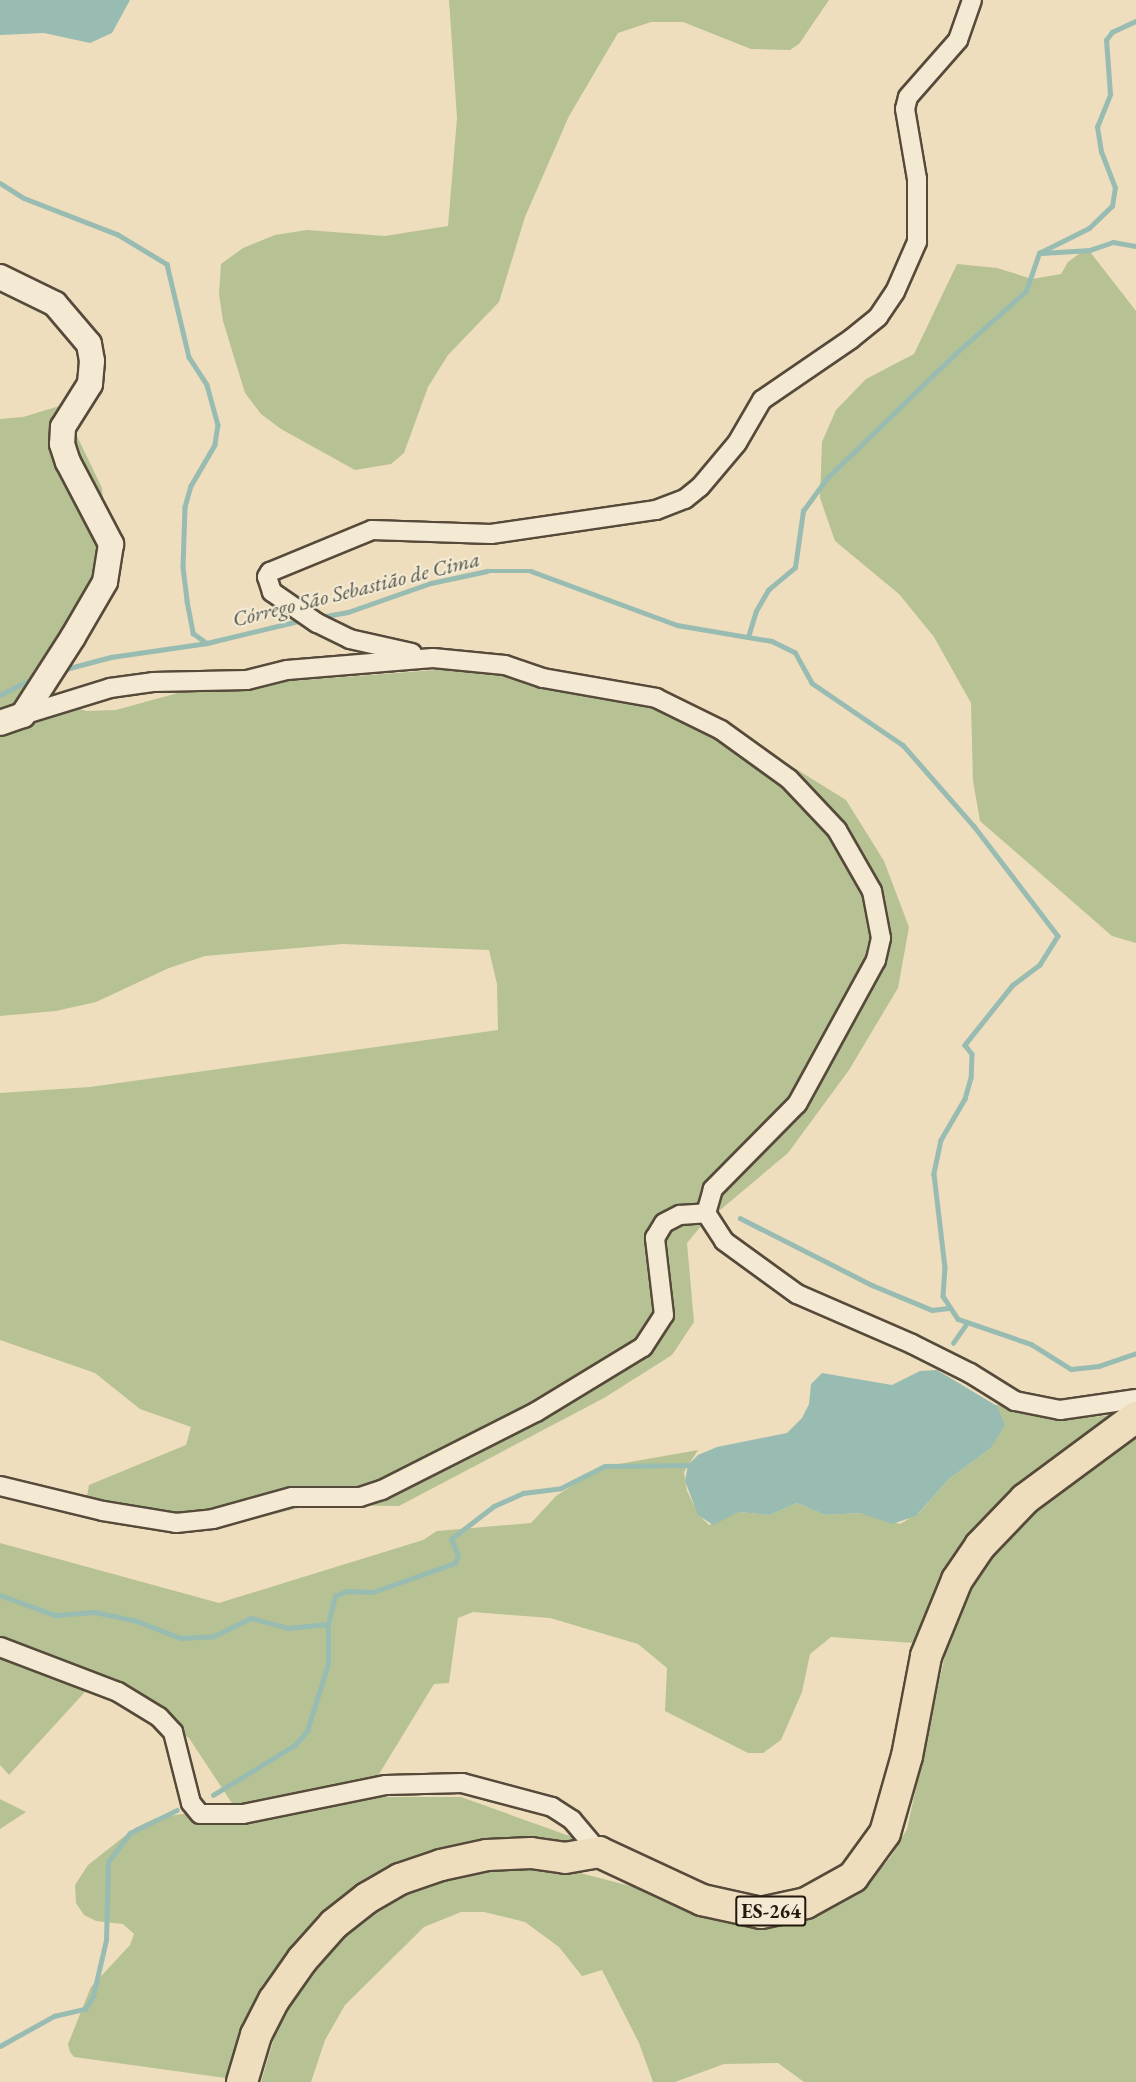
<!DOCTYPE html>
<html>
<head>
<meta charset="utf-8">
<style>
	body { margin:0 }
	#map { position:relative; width:1136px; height:2082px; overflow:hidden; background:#eedebd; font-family:"EB Garamond",serif }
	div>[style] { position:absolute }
	.green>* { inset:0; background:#b6c293 }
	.water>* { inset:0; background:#99bcb2 }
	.stream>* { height:4.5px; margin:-2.25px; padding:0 2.25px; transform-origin:2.25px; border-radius:2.25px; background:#99bcb2 }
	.roads { filter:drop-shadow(2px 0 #564a3a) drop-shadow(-2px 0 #564a3a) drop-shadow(0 2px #564a3a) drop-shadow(0 -2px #564a3a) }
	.minor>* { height:18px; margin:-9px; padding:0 9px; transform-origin:9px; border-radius:9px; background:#f4ead4 }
	.tertiary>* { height:24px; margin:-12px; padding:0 12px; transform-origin:12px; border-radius:12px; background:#f4ead4 }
	.primary>* { height:30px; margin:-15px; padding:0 15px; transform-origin:15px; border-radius:15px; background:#eedebd }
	span { translate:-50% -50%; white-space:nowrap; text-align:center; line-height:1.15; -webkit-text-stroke:4.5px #f4ead4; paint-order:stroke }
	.shield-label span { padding:2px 4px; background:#f4ead4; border:2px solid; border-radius:4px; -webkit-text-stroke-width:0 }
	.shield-label { font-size:20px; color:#24180e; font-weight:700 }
	.water-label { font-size:22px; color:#4d5147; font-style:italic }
</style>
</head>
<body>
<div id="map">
	<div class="green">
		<div style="clip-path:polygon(449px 0,829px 0,799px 44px,790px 50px,751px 49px,683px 22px,651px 22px,618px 33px,569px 116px,525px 217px,499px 302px,448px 355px,428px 387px,404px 453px,391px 464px,355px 470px,281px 429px,261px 414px,245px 393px,223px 321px,219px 294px,221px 264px,243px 248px,275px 235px,307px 230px,385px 236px,448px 226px,457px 118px)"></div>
		<div style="clip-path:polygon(1087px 248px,1136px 311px,1136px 943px,1112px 936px,980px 821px,973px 781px,971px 703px,934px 637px,899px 594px,835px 541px,820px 498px,822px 442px,836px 410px,866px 379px,914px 354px,957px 264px,997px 268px,1032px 279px,1061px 274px,1068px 262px)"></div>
		<div style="clip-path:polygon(86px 398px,80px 406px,76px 434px,102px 488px,107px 545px,95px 581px,79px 612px,45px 657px,44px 678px,62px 703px,86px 711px,116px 710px,196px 688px,489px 666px,698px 708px,846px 800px,884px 861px,909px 927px,898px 988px,849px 1070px,788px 1153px,701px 1226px,687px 1243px,694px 1322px,672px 1355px,604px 1398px,399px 1506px,311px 1505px,217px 1528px,85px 1507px,89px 1485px,186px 1445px,191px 1427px,140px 1409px,95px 1373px,0 1340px,0 1093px,90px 1087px,498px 1030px,497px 984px,489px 950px,343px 944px,205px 956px,169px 968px,96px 1002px,56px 1011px,0 1016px,0 419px,23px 417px)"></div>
		<div style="clip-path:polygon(1017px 1402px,1047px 1415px,1083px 1418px,1123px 1414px,1045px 1476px,927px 1644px,831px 1637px,810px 1654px,802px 1692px,781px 1740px,763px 1753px,748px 1753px,665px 1711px,667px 1668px,638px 1644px,550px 1618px,473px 1612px,458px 1618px,449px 1683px,434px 1684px,365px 1797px,461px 1797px,575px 1838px,571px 1844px,515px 1839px,471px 1841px,423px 1854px,372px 1879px,348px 1896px,240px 2080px,74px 2057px,70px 2052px,68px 2044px,91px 1987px,130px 1945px,134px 1934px,123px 1924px,96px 1921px,84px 1915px,76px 1903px,75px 1885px,88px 1865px,135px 1828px,156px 1818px,196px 1812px,241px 1817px,189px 1738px,94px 1682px,9px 1775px,0 1765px,0 1543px,219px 1603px,423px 1540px,437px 1531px,531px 1523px,556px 1496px,602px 1467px,698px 1450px,684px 1472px,687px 1491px,699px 1515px,709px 1525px,739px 1512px,770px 1515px,797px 1503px,825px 1515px,860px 1513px,900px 1524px,919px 1513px,949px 1479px,991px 1448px,996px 1405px)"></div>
		<div style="clip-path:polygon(1136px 1429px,1136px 2082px,804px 2082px,778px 2063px,724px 2064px,675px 2082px,653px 2082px,639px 2043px,602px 1970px,582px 1976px,559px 1947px,525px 1922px,484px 1912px,461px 1912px,424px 1927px,345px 2005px,325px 2040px,311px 2082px,261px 2082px,282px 2011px,325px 1953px,377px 1909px,438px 1877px,493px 1864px,550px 1865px,737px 1914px,865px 1885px,890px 1858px,907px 1829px,950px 1632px,965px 1593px,981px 1567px,1029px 1512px)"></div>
		<div style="clip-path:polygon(0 1799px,26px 1812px,0 1829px)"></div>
	</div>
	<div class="water">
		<div style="clip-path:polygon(0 0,130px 0,112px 33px,90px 43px,44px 33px,0 35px)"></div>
		<div style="clip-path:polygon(937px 1370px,997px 1406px,1005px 1425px,991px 1448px,949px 1479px,916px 1516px,892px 1524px,860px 1513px,825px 1515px,797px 1503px,770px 1515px,739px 1512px,713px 1525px,698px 1515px,685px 1481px,688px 1465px,698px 1455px,717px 1447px,787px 1433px,802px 1418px,809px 1404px,811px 1384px,822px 1373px,892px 1385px,920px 1371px)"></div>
	</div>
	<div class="stream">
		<div style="left:0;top:183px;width:28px;rotate:32deg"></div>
		<div style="left:24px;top:198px;width:100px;rotate:21.2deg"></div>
		<div style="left:117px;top:234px;width:58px;rotate:31deg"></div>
		<div style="left:167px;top:264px;width:96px;rotate:76.7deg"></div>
		<div style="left:189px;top:357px;width:33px;rotate:57deg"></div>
		<div style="left:207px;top:385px;width:41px;rotate:74.6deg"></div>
		<div style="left:218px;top:425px;width:20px;rotate:99deg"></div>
		<div style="left:215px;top:445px;width:48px;rotate:120.3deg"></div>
		<div style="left:191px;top:486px;width:22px;rotate:106deg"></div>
		<div style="left:185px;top:507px;width:60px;rotate:91.9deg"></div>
		<div style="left:183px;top:567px;width:34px;rotate:83deg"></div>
		<div style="left:187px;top:601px;width:33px;rotate:79deg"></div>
		<div style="left:193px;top:633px;width:17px;rotate:36deg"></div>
		<div style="left:1042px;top:253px;width:48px;rotate:-3.6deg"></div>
		<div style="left:1090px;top:250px;width:24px;rotate:-19deg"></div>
		<div style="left:1113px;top:242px;width:23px;rotate:10deg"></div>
		<div style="left:320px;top:617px;width:28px;rotate:-10deg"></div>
		<div style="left:348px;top:612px;width:88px;rotate:-19.3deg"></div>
		<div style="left:431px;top:583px;width:57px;rotate:-12.1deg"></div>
		<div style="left:487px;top:571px;width:44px"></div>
		<div style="left:531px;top:571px;width:156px;rotate:20.3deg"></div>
		<div style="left:677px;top:625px;width:96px;rotate:9.6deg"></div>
		<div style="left:772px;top:641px;width:25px;rotate:26deg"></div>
		<div style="left:795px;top:652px;width:35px;rotate:61deg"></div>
		<div style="left:812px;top:683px;width:110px;rotate:34.3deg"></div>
		<div style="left:903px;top:745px;width:108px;rotate:48.8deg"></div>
		<div style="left:974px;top:826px;width:138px;rotate:52.6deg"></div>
		<div style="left:1058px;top:936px;width:34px;rotate:122deg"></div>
		<div style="left:1040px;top:965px;width:34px;rotate:143deg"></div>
		<div style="left:1013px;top:985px;width:77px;rotate:128.7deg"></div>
		<div style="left:965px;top:1045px;width:11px;rotate:52deg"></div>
		<div style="left:972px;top:1054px;width:24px;rotate:92deg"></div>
		<div style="left:971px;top:1078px;width:22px;rotate:106deg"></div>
		<div style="left:965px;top:1099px;width:48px;rotate:120.3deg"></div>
		<div style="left:941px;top:1140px;width:35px;rotate:102deg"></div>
		<div style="left:934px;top:1174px;width:94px;rotate:83.3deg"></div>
		<div style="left:945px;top:1267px;width:29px;rotate:94deg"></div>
		<div style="left:943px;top:1296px;width:27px;rotate:57deg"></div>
		<div style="left:958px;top:1319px;width:77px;rotate:18.9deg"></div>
		<div style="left:1031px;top:1344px;width:47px;rotate:32deg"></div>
		<div style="left:1071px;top:1369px;width:28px;rotate:-6deg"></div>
		<div style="left:1099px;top:1366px;width:39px;rotate:-19deg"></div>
		<div style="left:748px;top:637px;width:27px;rotate:-73deg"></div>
		<div style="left:756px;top:611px;width:24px;rotate:-60deg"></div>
		<div style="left:768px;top:590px;width:35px;rotate:-40deg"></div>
		<div style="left:795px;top:567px;width:57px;rotate:-81.9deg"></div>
		<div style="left:803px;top:511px;width:39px;rotate:-54deg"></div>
		<div style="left:826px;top:479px;width:178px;rotate:-44.1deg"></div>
		<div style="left:954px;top:355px;width:96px;rotate:-41.6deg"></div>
		<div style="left:1026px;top:291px;width:40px;rotate:-71.1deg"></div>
		<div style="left:1039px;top:253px;width:56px;rotate:-26.6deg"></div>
		<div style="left:1089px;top:228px;width:32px;rotate:-44deg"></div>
		<div style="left:1112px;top:206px;width:18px;rotate:-81deg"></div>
		<div style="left:1115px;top:188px;width:39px;rotate:-111deg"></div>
		<div style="left:1101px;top:152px;width:25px;rotate:-99deg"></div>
		<div style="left:1097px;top:127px;width:35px;rotate:-68deg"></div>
		<div style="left:1110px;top:94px;width:54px;rotate:-94.2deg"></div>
		<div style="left:1106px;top:40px;width:10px;rotate:-53deg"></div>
		<div style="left:1112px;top:32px;width:26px;rotate:-25deg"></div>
		<div style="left:62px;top:670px;width:51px;rotate:-14.9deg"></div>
		<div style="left:111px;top:657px;width:97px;rotate:-8.3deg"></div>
		<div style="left:207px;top:643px;width:99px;rotate:-13.5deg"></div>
		<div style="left:0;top:695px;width:40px;rotate:-26.6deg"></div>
		<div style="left:740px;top:1218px;width:148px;rotate:26.9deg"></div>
		<div style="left:872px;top:1285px;width:65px;rotate:22.6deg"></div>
		<div style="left:932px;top:1310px;width:16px;rotate:-7deg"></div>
		<div style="left:953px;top:1343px;width:24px;rotate:-55deg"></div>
		<div style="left:0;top:1595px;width:59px;rotate:20deg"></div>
		<div style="left:55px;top:1615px;width:40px;rotate:-4.3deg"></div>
		<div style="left:95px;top:1612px;width:40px;rotate:12deg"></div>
		<div style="left:134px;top:1620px;width:50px;rotate:21deg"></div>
		<div style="left:181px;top:1638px;width:33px;rotate:-3deg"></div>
		<div style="left:214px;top:1636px;width:41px;rotate:-25.9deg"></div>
		<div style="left:251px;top:1618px;width:38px;rotate:15deg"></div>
		<div style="left:288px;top:1628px;width:40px;rotate:-5.7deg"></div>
		<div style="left:213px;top:1795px;width:96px;rotate:-31.4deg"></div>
		<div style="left:295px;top:1745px;width:18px;rotate:-49deg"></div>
		<div style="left:307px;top:1731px;width:70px;rotate:-72.6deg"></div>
		<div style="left:328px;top:1664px;width:40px;rotate:-90deg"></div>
		<div style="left:328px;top:1624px;width:29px;rotate:-76deg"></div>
		<div style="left:335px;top:1596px;width:13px;rotate:-23deg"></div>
		<div style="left:347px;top:1591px;width:26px;rotate:2deg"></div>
		<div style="left:373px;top:1592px;width:87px;rotate:-19.5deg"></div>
		<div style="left:455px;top:1563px;width:9px;rotate:-69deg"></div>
		<div style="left:458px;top:1555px;width:17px;rotate:-114deg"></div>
		<div style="left:451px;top:1539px;width:54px;rotate:-37.5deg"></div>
		<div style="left:494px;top:1506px;width:32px;rotate:-24deg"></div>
		<div style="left:523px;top:1493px;width:38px;rotate:-7deg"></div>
		<div style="left:561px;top:1488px;width:49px;rotate:-26.6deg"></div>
		<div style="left:605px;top:1466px;width:89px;rotate:-0.6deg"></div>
		<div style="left:0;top:2046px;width:62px;rotate:-29.1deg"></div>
		<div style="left:54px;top:2016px;width:32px;rotate:-13deg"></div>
		<div style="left:85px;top:2009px;width:15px;rotate:-58deg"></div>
		<div style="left:93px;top:1996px;width:57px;rotate:-76.9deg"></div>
		<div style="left:106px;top:1940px;width:78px;rotate:-88.5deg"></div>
		<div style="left:108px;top:1862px;width:36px;rotate:-53deg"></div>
		<div style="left:130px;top:1833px;width:52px;rotate:-26.1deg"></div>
	</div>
	<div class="roads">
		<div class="minor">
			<div style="left:412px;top:653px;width:64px;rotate:-167.3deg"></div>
			<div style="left:350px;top:639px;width:37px;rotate:-154deg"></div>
			<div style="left:317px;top:623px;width:55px;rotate:-145.4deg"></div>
			<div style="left:272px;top:592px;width:16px;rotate:-108deg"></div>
			<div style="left:267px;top:577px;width:6px;rotate:-59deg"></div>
			<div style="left:270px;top:572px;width:110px;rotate:-22.4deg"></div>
			<div style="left:372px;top:530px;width:119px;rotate:1.9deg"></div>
			<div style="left:491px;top:534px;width:167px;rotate:-8.3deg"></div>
			<div style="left:656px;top:510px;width:31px;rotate:-21deg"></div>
			<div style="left:685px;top:499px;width:19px;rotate:-39deg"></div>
			<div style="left:700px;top:487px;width:57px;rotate:-49.9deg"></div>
			<div style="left:737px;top:443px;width:50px;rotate:-59.8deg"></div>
			<div style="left:762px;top:400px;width:108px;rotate:-34.4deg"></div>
			<div style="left:851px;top:339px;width:35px;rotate:-39deg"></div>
			<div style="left:878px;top:317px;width:30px;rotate:-56deg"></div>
			<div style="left:895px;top:292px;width:55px;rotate:-66.3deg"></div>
			<div style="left:917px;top:242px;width:63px;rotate:-90deg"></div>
			<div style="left:917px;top:179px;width:71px;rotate:-99.7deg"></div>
			<div style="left:905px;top:109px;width:12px;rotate:-76deg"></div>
			<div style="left:908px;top:97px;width:76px;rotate:-48.7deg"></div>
			<div style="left:958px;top:40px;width:42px;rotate:-70.7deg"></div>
			<div style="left:23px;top:715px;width:91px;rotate:-17.2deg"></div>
			<div style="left:110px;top:688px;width:43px;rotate:-7.9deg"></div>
			<div style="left:153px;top:682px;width:94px;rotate:-1.2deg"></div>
			<div style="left:247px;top:680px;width:41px;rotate:-14deg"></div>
			<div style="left:287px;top:670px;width:146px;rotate:-4.7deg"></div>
			<div style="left:433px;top:658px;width:72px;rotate:5.6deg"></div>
			<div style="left:505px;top:665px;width:40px;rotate:18.9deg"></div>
			<div style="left:543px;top:678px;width:115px;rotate:10deg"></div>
			<div style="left:656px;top:698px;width:72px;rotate:26.2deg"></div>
			<div style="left:721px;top:730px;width:84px;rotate:35.8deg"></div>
			<div style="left:789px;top:779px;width:70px;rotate:46.7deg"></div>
			<div style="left:837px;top:830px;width:70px;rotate:60.2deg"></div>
			<div style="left:872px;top:891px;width:48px;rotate:79.2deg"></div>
			<div style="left:881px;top:938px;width:23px;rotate:103deg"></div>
			<div style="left:876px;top:960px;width:164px;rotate:118.7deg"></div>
			<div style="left:797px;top:1104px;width:120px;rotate:134.7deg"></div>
			<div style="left:713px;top:1189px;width:25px;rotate:106deg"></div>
			<div style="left:706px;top:1213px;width:33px;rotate:57deg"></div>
			<div style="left:724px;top:1241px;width:90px;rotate:36deg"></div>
			<div style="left:797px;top:1294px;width:125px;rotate:23.5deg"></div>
			<div style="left:912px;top:1344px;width:65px;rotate:26.6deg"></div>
			<div style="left:970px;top:1373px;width:53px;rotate:31.9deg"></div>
			<div style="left:1015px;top:1401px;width:46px;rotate:11.3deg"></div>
			<div style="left:1060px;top:1410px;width:77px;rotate:-8.2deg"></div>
			<div style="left:0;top:1486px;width:106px;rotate:13.6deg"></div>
			<div style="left:103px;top:1511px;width:74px;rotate:9.3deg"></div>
			<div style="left:176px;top:1523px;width:37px;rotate:-6deg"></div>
			<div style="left:213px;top:1519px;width:82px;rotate:-15.6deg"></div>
			<div style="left:292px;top:1497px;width:68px"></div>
			<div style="left:360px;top:1497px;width:23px;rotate:-18deg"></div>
			<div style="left:382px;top:1490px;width:173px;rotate:-26.9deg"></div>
			<div style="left:536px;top:1412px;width:125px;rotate:-31.3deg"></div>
			<div style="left:643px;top:1347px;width:38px;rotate:-57deg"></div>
			<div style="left:664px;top:1315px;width:78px;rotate:-96.7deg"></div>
			<div style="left:655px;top:1238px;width:17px;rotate:-59deg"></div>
			<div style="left:664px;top:1223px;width:18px;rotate:-27deg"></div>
			<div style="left:680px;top:1215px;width:26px;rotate:-4deg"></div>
			<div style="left:0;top:1647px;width:126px;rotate:20.9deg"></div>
			<div style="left:118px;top:1692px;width:48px;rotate:31.4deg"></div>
			<div style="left:159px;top:1717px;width:21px;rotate:47deg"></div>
			<div style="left:173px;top:1732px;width:73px;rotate:75.8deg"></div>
			<div style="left:191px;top:1803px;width:14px;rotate:51deg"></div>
			<div style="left:200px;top:1814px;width:43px"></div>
			<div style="left:243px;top:1814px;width:146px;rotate:-11.5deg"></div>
			<div style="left:386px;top:1785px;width:76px;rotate:-1.5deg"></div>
			<div style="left:462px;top:1783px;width:93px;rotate:14.9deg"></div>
			<div style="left:552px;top:1807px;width:24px;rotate:33deg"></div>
			<div style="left:572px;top:1820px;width:42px;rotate:49.8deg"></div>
		</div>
		<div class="tertiary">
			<div style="left:0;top:277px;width:61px;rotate:26.1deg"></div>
			<div style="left:55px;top:304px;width:52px;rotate:49.6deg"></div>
			<div style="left:89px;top:344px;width:17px;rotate:80deg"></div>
			<div style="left:92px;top:361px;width:23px;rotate:95deg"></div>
			<div style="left:90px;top:384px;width:51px;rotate:122.1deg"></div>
			<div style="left:63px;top:427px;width:17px;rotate:93deg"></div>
			<div style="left:62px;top:444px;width:19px;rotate:72deg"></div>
			<div style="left:68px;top:462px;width:93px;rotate:62.3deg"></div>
			<div style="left:111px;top:544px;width:38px;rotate:99deg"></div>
			<div style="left:105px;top:582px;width:64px;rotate:120.2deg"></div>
			<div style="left:73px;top:637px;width:93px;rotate:122.7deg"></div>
			<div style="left:23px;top:715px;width:24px;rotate:161deg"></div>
		</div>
		<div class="primary">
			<div style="left:242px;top:2082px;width:49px;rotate:-73.4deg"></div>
			<div style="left:256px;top:2035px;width:39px;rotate:-63deg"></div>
			<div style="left:274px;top:2000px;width:49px;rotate:-55deg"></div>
			<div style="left:302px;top:1960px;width:48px;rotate:-48.4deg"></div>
			<div style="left:334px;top:1924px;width:42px;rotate:-38.2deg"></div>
			<div style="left:367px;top:1898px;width:38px;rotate:-30deg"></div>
			<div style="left:400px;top:1879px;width:43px;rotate:-18.9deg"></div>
			<div style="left:441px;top:1865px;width:47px;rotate:-12.3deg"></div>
			<div style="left:487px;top:1855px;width:44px;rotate:-2.6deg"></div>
			<div style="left:531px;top:1853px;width:34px;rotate:8deg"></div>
			<div style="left:565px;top:1858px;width:35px;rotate:-10deg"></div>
			<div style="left:599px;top:1852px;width:114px;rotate:25deg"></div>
			<div style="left:702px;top:1900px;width:60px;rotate:12.4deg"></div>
			<div style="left:761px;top:1913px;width:46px;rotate:-12.5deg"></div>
			<div style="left:806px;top:1903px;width:54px;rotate:-29deg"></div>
			<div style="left:853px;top:1877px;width:54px;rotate:-54deg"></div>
			<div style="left:885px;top:1833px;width:80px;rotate:-74.1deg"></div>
			<div style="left:907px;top:1756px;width:102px;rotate:-79.2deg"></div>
			<div style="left:926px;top:1656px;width:82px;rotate:-67.8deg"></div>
			<div style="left:957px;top:1580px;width:41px;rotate:-55.9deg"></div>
			<div style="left:980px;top:1546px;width:65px;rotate:-46.2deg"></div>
			<div style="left:1025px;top:1499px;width:138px;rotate:-36.5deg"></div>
		</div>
	</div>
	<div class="shield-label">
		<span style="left:771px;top:1911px">ES-264</span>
	</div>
	<div class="water-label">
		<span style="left:356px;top:589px;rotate:-14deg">Córrego São Sebastião de Cima</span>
	</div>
</div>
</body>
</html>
